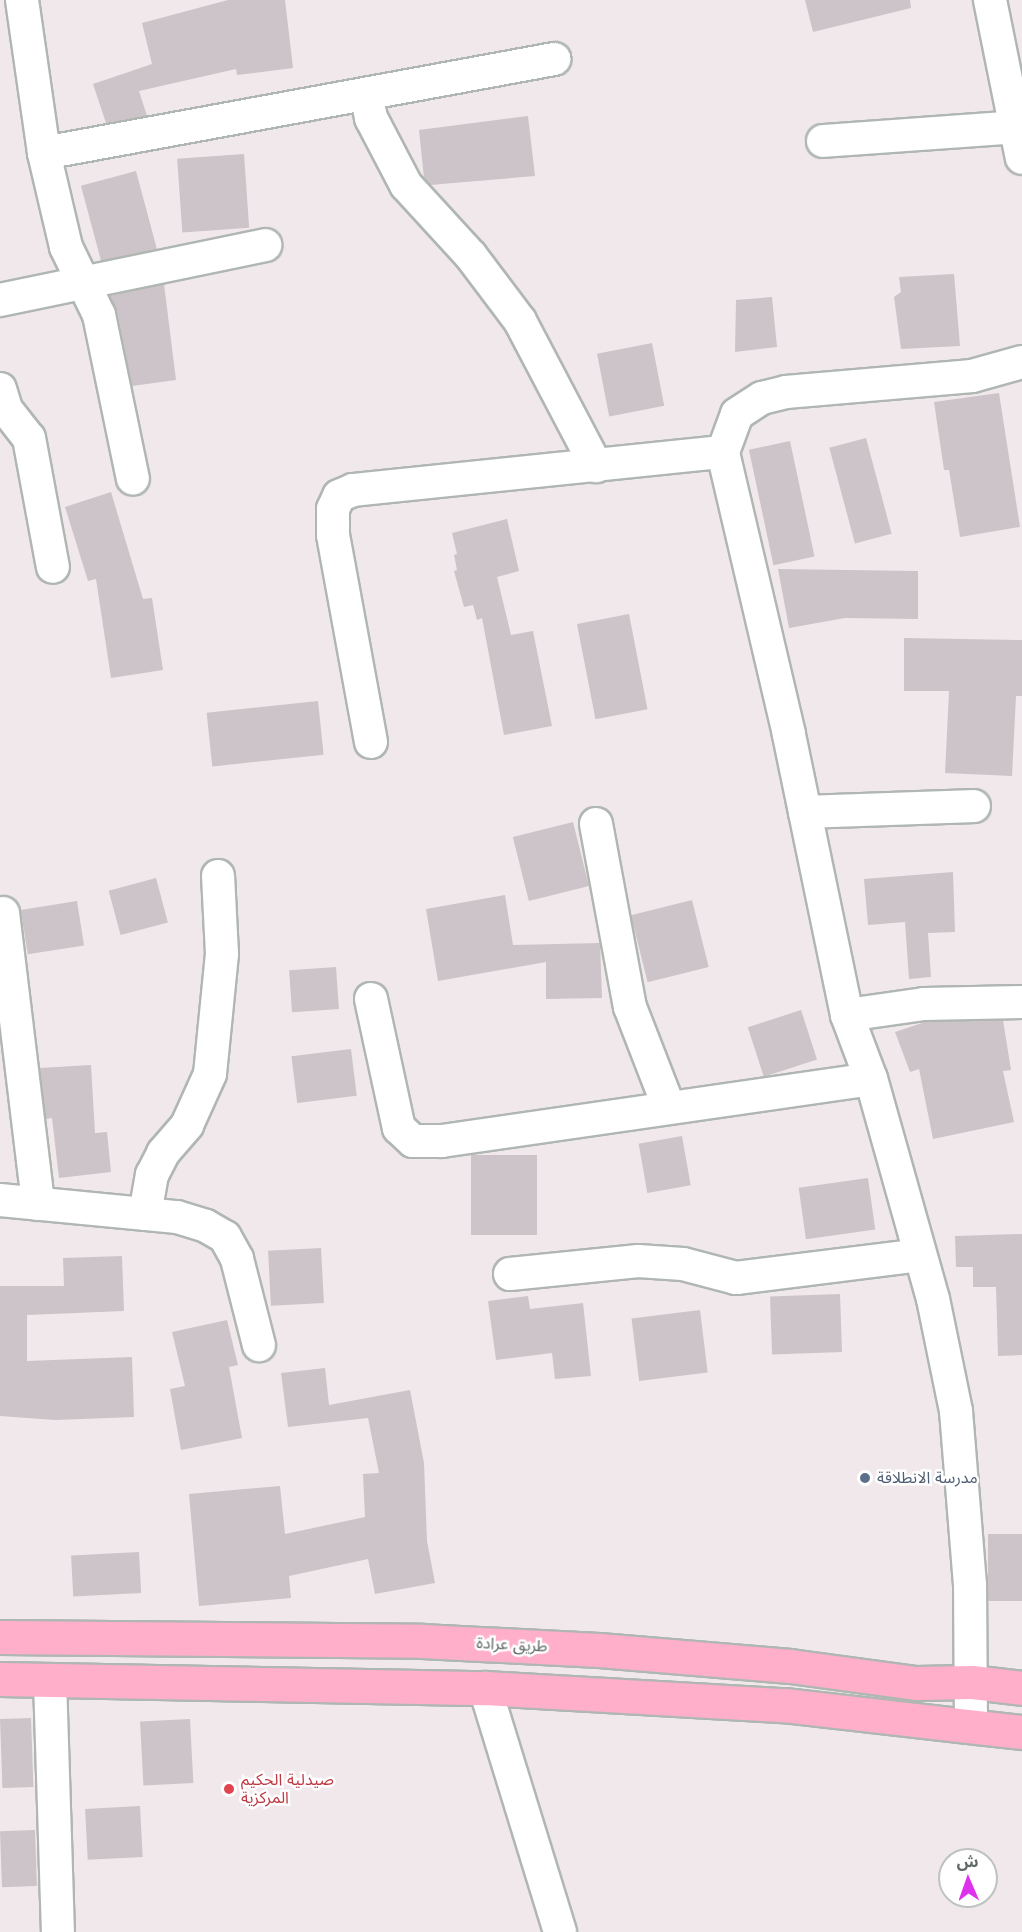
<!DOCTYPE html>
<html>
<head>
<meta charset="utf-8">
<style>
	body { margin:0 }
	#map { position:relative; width:1022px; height:1932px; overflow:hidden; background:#f1e8eb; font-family:Jost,"Noto Sans Arabic",sans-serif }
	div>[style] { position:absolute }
	.building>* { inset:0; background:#ccc4c8; transform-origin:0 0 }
	.roads { filter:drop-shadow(2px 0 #b0b7b3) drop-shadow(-2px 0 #b0b7b3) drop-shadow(0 2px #b0b7b3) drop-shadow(0 -2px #b0b7b3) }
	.street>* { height:32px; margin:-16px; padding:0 16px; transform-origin:16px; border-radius:16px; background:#fff }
	.primary>* { height:33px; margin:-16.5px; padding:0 16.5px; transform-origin:16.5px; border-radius:16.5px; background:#ffafc9 }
	.dots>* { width:16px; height:16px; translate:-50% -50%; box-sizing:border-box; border:3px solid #fff; border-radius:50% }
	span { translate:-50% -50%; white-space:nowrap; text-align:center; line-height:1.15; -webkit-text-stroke:5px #fff; paint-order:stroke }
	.service-label { font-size:16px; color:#4e5e75 }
	.left { translate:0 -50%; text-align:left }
	.street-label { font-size:16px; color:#5f6862 }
	.health-label { font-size:16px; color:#be3a42 }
	.north { position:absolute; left:938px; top:1848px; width:60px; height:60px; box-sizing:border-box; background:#fff; border:2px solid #bfc3c0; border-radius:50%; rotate:358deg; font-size:16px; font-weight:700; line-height:24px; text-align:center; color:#5f6862 }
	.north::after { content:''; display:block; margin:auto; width:21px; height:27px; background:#de31ee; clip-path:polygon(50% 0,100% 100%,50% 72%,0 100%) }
</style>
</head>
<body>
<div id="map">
	<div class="building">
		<div style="clip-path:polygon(228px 0,285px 0,293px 68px,237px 75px,236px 69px,139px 91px,147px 116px,106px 123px,93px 84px,152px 64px,142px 23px)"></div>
		<div style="clip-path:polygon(805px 0,910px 0,911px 8px,813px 32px)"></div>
		<div style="clip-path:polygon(528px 116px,535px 176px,430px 185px,424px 178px,419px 130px)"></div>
		<div style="left:244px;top:154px;width:74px;height:67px;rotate:86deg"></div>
		<div style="left:136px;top:171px;width:81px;height:57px;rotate:75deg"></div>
		<div style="clip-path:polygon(954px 274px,960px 346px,901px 349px,894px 297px,901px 292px,899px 277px)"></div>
		<div style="clip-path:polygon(164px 284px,176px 380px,132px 386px,117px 311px,110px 296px)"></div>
		<div style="clip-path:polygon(772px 297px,777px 347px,735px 352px,736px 300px)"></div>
		<div style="left:652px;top:343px;width:64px;height:56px;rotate:79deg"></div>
		<div style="clip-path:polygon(999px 393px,1020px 527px,960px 537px,949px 470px,944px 470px,934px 402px)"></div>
		<div style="left:866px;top:438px;width:99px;height:38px;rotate:75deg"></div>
		<div style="left:790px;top:441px;width:118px;height:42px;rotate:78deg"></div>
		<div style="clip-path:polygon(111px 492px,143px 599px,152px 598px,163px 670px,111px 678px,96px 579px,88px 581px,65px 507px)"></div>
		<div style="clip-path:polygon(507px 519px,519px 571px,497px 577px,511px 635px,533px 631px,552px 726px,504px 735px,482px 618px,477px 620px,473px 605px,464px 607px,454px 571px,457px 570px,454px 555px,457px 554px,452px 533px)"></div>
		<div style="clip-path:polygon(778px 569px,918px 571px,918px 619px,845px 618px,789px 628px)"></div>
		<div style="left:629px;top:614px;width:97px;height:53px;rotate:79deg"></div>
		<div style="clip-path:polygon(904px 638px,1022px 640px,1022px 696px,1016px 696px,1012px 776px,945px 773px,949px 691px,904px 691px)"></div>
		<div style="left:318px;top:701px;width:54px;height:112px;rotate:84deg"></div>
		<div style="left:573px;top:822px;width:66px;height:62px;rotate:76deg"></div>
		<div style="clip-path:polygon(953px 872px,955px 932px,928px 933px,931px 977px,909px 979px,905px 922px,868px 925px,864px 879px)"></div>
		<div style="left:156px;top:878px;width:46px;height:49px;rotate:75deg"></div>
		<div style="clip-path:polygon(505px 895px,513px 945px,600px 943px,602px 998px,546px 999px,546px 962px,438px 981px,426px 909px)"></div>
		<div style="left:692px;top:900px;width:69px;height:63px;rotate:76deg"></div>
		<div style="left:77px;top:901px;width:45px;height:57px;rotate:81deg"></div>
		<div style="left:336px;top:967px;width:42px;height:47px;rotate:86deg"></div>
		<div style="left:801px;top:1010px;width:52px;height:56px;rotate:72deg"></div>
		<div style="clip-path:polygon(1003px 1020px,1011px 1070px,1003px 1071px,1014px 1122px,933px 1139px,919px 1069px,910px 1072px,895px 1032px,925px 1022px)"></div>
		<div style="left:351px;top:1049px;width:47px;height:60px;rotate:83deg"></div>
		<div style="clip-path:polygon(91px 1065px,95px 1133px,107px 1132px,111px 1172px,59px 1178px,52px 1118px,46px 1119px,40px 1068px)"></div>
		<div style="left:682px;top:1136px;width:50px;height:44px;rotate:80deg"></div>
		<div style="left:471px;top:1155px;width:66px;height:80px"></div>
		<div style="left:868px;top:1178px;width:52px;height:70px;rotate:82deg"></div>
		<div style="clip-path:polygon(1022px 1234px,1022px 1355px,998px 1356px,996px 1287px,973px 1287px,973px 1267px,956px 1267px,955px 1236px)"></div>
		<div style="left:321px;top:1248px;width:55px;height:53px;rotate:87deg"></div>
		<div style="clip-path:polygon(122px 1256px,124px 1311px,27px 1315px,27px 1361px,132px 1357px,134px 1417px,55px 1420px,0 1416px,0 1286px,64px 1286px,63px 1258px)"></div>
		<div style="left:840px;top:1294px;width:58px;height:70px;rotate:88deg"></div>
		<div style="clip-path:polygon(528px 1296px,530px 1309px,583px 1303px,591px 1376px,555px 1379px,552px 1353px,496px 1360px,488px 1301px)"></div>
		<div style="left:700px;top:1310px;width:63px;height:69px;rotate:83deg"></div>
		<div style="clip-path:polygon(227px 1320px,238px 1365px,229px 1367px,242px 1438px,181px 1450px,170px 1389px,185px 1386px,172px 1332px)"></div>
		<div style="clip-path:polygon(325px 1368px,329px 1405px,410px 1390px,424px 1463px,427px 1541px,435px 1583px,375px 1594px,368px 1559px,289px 1576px,291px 1598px,199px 1606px,189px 1494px,280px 1486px,285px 1534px,365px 1517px,363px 1474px,379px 1473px,368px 1418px,288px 1427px,281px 1373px)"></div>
		<div style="left:1022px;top:1534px;width:67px;height:34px;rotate:90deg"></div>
		<div style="left:139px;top:1552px;width:41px;height:68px;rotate:87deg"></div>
		<div style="left:31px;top:1718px;width:69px;height:31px;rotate:88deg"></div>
		<div style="left:190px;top:1719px;width:64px;height:50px;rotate:87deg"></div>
		<div style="left:140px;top:1806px;width:51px;height:55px;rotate:87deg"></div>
		<div style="left:35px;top:1830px;width:56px;height:35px;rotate:88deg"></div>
	</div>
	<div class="roads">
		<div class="street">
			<div style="left:22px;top:0;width:155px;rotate:81.8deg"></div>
			<div style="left:44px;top:153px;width:97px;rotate:76.8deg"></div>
			<div style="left:66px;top:247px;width:76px;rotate:64.1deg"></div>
			<div style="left:99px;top:315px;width:167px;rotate:78.3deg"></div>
			<div style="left:990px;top:0;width:161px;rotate:78.6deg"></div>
			<div style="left:366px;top:94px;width:25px;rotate:78deg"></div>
			<div style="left:371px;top:118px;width:76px;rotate:62.4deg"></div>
			<div style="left:406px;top:185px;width:96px;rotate:47.5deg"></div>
			<div style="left:471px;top:256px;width:81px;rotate:53deg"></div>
			<div style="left:520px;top:321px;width:164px;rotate:62.3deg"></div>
			<div style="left:823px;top:141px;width:194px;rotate:-4.1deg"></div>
			<div style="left:44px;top:153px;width:519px;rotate:-10.44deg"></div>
			<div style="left:0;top:300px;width:271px;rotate:-11.7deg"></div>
			<div style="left:0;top:389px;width:21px;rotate:73deg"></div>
			<div style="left:6px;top:409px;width:37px;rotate:52deg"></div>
			<div style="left:29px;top:438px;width:131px;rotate:79.5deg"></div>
			<div style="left:371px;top:742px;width:210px;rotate:-100.4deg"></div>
			<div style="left:333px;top:535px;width:26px;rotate:-90deg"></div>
			<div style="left:333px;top:509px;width:14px;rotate:-65deg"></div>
			<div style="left:339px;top:496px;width:15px;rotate:-23deg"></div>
			<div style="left:353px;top:490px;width:372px;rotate:-5.9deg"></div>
			<div style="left:805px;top:812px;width:169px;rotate:-2deg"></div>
			<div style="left:596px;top:824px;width:186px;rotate:79.5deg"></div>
			<div style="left:630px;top:1007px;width:105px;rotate:68.8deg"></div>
			<div style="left:3px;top:913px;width:293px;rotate:83.1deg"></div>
			<div style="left:371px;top:999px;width:132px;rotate:77.8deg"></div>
			<div style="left:399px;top:1128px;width:19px;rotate:43deg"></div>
			<div style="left:413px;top:1141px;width:29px"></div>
			<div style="left:442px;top:1141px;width:433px;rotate:-8.2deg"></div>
			<div style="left:847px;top:1015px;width:78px;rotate:-8.1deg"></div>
			<div style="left:924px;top:1004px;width:98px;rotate:-1.2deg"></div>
			<div style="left:0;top:1200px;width:178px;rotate:5.5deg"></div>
			<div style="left:177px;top:1217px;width:30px;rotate:17deg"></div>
			<div style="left:206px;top:1226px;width:22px;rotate:30deg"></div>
			<div style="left:225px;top:1237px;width:25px;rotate:61deg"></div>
			<div style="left:237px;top:1259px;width:89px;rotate:75.7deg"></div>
			<div style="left:145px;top:1214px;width:40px;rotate:-80deg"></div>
			<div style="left:152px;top:1175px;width:25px;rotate:-63deg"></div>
			<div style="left:163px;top:1153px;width:37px;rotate:-49deg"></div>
			<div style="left:187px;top:1125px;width:56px;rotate:-65.7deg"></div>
			<div style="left:210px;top:1074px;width:121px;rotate:-84.3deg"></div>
			<div style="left:222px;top:954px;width:78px;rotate:-92.9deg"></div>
			<div style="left:510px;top:1274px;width:129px;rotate:-5.8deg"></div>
			<div style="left:638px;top:1261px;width:45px;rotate:3.8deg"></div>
			<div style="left:683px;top:1264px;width:55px;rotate:14.8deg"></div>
			<div style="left:736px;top:1278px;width:185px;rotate:-7.1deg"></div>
			<div style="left:50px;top:1680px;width:252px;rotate:88.2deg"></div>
			<div style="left:485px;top:1688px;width:255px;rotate:72.9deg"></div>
			<div style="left:971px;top:1726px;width:141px;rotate:-90.4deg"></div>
			<div style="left:970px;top:1585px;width:175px;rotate:-94.6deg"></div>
			<div style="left:956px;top:1411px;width:114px;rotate:-101.6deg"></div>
			<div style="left:933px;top:1299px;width:229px;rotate:-105.7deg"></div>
			<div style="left:871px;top:1079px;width:68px;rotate:-110.6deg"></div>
			<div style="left:847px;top:1015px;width:287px;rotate:-101.7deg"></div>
			<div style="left:789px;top:734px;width:290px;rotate:-103.2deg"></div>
			<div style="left:723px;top:452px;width:40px;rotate:-69.8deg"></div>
			<div style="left:737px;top:414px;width:30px;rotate:-33deg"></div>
			<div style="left:762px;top:398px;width:25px;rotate:-14deg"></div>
			<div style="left:786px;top:392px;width:187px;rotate:-4.9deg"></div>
			<div style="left:972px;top:376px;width:52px;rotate:-15.6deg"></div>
		</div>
		<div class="primary">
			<div style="left:0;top:1637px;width:422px;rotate:0.5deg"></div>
			<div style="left:422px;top:1641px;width:177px;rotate:2.9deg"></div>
			<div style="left:599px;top:1650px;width:192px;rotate:4.8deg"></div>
			<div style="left:790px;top:1666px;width:127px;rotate:7.7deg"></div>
			<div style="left:916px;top:1683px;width:56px;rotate:-1deg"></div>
			<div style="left:972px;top:1682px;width:50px;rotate:6.8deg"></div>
			<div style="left:0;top:1679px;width:485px;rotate:1.1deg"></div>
			<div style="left:485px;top:1688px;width:299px;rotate:3.3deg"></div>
			<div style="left:784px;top:1705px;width:240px;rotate:6.5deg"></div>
		</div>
	</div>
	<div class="dots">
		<div style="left:865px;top:1478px;background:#5c6f8a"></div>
		<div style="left:229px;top:1789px;background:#e0444e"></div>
	</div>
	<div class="service-label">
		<span class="left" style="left:877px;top:1478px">مدرسة الانطلاقة</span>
	</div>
	<div class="street-label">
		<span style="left:512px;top:1645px;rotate:3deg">طريق عرادة</span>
	</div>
	<div class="health-label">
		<span class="left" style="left:241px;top:1789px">صيدلية الحكيم<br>المركزية</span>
	</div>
	<div class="north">ش</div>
</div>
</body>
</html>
